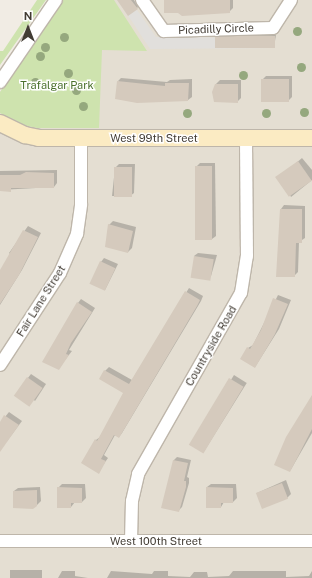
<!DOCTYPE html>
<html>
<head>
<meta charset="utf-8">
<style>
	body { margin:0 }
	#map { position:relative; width:312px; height:578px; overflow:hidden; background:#f1ece4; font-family:"Public Sans",sans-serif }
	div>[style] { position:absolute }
	.residential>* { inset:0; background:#e4ded2 }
	.green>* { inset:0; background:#cee3ae }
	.parking>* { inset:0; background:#e1dfdc }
	.shadow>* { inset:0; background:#0003; transform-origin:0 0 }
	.building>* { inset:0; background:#d5cabd; transform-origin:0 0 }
	.roads { filter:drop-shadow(1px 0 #beb6aa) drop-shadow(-1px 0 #beb6aa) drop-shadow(0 1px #beb6aa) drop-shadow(0 -1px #beb6aa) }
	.street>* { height:12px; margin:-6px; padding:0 6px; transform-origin:6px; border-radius:6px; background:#fff }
	.secondary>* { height:16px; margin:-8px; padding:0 8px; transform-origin:8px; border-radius:8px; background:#fbebc3 }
	.trees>* { width:9px; height:9px; margin:-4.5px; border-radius:50%; background:#95a87e }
	span { translate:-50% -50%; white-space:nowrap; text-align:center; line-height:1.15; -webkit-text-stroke:3px #fff; paint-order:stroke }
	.street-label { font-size:11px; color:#423c34 }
	.park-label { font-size:11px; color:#49702b }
	.north { position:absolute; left:8px; top:8px; width:40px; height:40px; -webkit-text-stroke:3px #fff; paint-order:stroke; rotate:0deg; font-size:11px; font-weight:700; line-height:16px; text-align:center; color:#423c34 }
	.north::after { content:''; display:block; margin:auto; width:14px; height:18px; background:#423c34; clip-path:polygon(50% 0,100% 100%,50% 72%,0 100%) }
</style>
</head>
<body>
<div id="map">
	<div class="residential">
		<div style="clip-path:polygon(63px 0,312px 0,312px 578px,0 578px,0 92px)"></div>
	</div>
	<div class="green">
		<div style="clip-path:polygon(37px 0,46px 0,0 65px,0 51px,3px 51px)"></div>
		<div style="clip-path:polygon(63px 0,114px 0,147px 51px,102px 50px,99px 128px,37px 128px,22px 125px,0 113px,0 92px)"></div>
	</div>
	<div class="parking">
		<div style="clip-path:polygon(118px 0,130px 0,156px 37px,275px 38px,275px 48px,150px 49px)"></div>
	</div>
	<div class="shadow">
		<div style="clip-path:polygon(119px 0,134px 0,138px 7px,137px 8px)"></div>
		<div style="clip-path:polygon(165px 0,233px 0,233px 8px,229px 12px)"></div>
		<div style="clip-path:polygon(276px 35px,274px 47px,216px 38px,217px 36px)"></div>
		<div style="clip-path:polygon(266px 76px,292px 76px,292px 97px,288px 101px,262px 101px,262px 80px)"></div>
		<div style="clip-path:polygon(121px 78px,167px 82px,170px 80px,192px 79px,192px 97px,188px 100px,137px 102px,118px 81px)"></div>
		<div style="clip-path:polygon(220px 80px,241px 80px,241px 98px,237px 102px,216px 84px)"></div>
		<div style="clip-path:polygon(302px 158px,312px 170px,312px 180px,291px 197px,281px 176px)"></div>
		<div style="clip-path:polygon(200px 163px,215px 163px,216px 236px,212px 239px,196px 167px)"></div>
		<div style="clip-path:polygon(119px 164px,135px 164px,134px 193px,130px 196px,112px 196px,115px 168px)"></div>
		<div style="clip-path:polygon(57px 170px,57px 183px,54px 187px,0 190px,0 171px)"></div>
		<div style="clip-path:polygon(284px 205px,305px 206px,305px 238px,299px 242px,298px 272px,294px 276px,277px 276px,281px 209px)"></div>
		<div style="clip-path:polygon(113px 221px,136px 227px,132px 248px,128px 252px,109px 225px)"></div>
		<div style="clip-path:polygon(28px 226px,41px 233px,22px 270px,0 305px,0 272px,11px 255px,9px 253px)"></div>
		<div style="clip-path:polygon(198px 253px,217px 255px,211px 276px,208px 280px,194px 256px)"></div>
		<div style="clip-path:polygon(104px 258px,118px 264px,105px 290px,101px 262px)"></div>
		<div style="clip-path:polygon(189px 288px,203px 296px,201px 301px,122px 433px,119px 437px,115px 435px,104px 455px,108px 458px,99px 471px,96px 440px,100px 437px,125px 392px,105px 371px,109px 367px,132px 380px)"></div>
		<div style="clip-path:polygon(278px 295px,291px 300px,279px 329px,255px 367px,248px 348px,253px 345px)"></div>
		<div style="clip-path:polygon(81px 299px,95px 308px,69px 350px,72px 351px,58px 369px,78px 303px)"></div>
		<div style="clip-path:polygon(31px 374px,46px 384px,35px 401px,21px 387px)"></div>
		<div style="left:234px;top:375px;width:15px;height:81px;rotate:32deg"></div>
		<div style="clip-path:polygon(312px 396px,312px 433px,290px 471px)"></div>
		<div style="clip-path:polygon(9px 412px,22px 421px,7px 441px,0 442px,0 423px)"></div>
		<div style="clip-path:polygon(177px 457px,191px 460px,187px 477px,189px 478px,189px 483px,182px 507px,178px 511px,173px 461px)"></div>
		<div style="clip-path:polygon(286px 480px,291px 494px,287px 498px,257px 493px)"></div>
		<div style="clip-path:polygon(62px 484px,85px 484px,86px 498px,82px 502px,75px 502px,71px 507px,58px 488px)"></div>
		<div style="clip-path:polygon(211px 484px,236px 484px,237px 498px,233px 502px,224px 502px,221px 507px,207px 487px)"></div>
		<div style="clip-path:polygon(40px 487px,41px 501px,37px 505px,14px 491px,18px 488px)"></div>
		<div style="left:10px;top:570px;width:32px;height:9px"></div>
		<div style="clip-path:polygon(62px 571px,75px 571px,75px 576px,88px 578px,58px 578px)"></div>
		<div style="clip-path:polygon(111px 571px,152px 574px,154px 571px,168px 571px,168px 576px,190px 577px,194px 572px,207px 572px,208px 577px,229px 576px,233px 571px,286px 571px,286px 577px,309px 576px,312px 571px,312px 578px,107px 578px)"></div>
	</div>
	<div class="building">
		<div style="clip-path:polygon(117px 0,131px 0,138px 9px,128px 16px)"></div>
		<div style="clip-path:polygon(164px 0,230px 0,230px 13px,182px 16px,178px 13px,164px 13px)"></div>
		<div style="left:275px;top:36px;width:12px;height:60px;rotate:90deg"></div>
		<div style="left:289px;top:79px;width:23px;height:28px;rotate:90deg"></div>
		<div style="clip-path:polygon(117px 81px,165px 86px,165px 83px,189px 83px,188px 101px,137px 103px,115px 99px)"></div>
		<div style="clip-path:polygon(215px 84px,238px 84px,238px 103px,214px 102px,212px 92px)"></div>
		<div style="left:298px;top:161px;width:24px;height:28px;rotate:55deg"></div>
		<div style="left:195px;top:166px;width:17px;height:74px"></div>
		<div style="left:114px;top:167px;width:18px;height:30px"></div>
		<div style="clip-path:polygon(26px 172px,54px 173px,54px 188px,11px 188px,11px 192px,0 191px,0 175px,20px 175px)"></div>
		<div style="clip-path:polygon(280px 209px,302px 209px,302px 243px,296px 243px,295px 277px,276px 277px)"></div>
		<div style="clip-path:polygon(108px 224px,133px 231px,128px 253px,105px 247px)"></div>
		<div style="clip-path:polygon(23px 230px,38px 237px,19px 275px,0 304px,0 270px)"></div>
		<div style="left:194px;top:256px;width:20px;height:22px;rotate:9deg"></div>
		<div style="left:100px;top:261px;width:17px;height:25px;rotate:25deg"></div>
		<div style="clip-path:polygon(185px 291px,200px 300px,197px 306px,119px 438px,114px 435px,101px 459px,106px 461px,99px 474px,81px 463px,95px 439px,97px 441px,123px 393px,99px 379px,104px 370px,129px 384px)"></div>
		<div style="clip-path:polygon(273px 298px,288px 304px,275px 334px,255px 368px,240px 359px,247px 347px,250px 349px,261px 330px)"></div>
		<div style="clip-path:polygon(77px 302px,92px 312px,71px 343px,66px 354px,69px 355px,59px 370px,42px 362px)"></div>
		<div style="left:27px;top:377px;width:19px;height:23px;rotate:35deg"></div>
		<div style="left:229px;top:378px;width:17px;height:78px;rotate:31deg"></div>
		<div style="clip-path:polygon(312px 395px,312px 429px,290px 472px,274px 465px,286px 437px)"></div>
		<div style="clip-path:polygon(4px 415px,19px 425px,0 452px,0 422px)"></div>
		<div style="clip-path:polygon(173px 460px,188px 463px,184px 481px,186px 481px,186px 487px,179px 512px,161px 508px)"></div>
		<div style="left:282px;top:483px;width:17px;height:28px;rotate:69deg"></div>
		<div style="clip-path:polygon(57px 487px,82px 488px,82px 503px,71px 503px,71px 508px,57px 508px)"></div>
		<div style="clip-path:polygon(206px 487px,233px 488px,233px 503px,221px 503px,221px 508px,206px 508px)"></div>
		<div style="clip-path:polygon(37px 490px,37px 506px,33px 509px,13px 508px,13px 491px)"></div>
	</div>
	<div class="roads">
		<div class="street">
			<div style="left:142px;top:0;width:38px;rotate:55deg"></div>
			<div style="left:164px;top:31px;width:109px;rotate:-1.6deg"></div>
			<div style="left:273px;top:28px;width:33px;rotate:-57deg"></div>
			<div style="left:0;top:82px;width:99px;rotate:-55.7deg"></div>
			<div style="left:0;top:365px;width:110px;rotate:-56.9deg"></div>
			<div style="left:60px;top:273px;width:43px;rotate:-66.4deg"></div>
			<div style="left:77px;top:234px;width:30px;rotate:-82deg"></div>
			<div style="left:81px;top:204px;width:66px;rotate:-90deg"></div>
			<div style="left:0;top:541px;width:312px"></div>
			<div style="left:131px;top:541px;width:40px;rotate:-88.6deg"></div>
			<div style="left:132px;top:501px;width:28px;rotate:-77deg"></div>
			<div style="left:138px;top:474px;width:208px;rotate:-60.4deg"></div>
			<div style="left:241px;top:293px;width:37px;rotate:-81deg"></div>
			<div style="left:247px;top:256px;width:118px;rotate:-90.5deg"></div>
		</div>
		<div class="secondary">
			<div style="left:0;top:123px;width:28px;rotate:26deg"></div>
			<div style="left:25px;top:135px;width:14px;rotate:12deg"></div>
			<div style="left:39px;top:138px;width:273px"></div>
		</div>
	</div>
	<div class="trees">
		<div style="left:297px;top:31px"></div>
		<div style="left:64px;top:37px"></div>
		<div style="left:45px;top:47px"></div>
		<div style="left:40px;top:56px"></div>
		<div style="left:301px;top:67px"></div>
		<div style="left:68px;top:73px"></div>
		<div style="left:243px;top:75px"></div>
		<div style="left:35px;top:82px"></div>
		<div style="left:76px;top:90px"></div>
		<div style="left:83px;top:106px"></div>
		<div style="left:304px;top:112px"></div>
		<div style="left:187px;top:113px"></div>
		<div style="left:266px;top:113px"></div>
	</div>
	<div class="street-label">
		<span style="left:216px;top:29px;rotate:-2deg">Picadilly Circle</span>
		<span style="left:154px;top:138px">West 99th Street</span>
		<span style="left:41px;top:301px;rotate:-58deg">Fair Lane Street</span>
		<span style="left:211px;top:346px;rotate:-60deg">Countryside Road</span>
		<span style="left:156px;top:541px">West 100th Street</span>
	</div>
	<div class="park-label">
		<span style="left:57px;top:85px">Trafalgar Park</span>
	</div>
	<div class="north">N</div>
</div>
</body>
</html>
